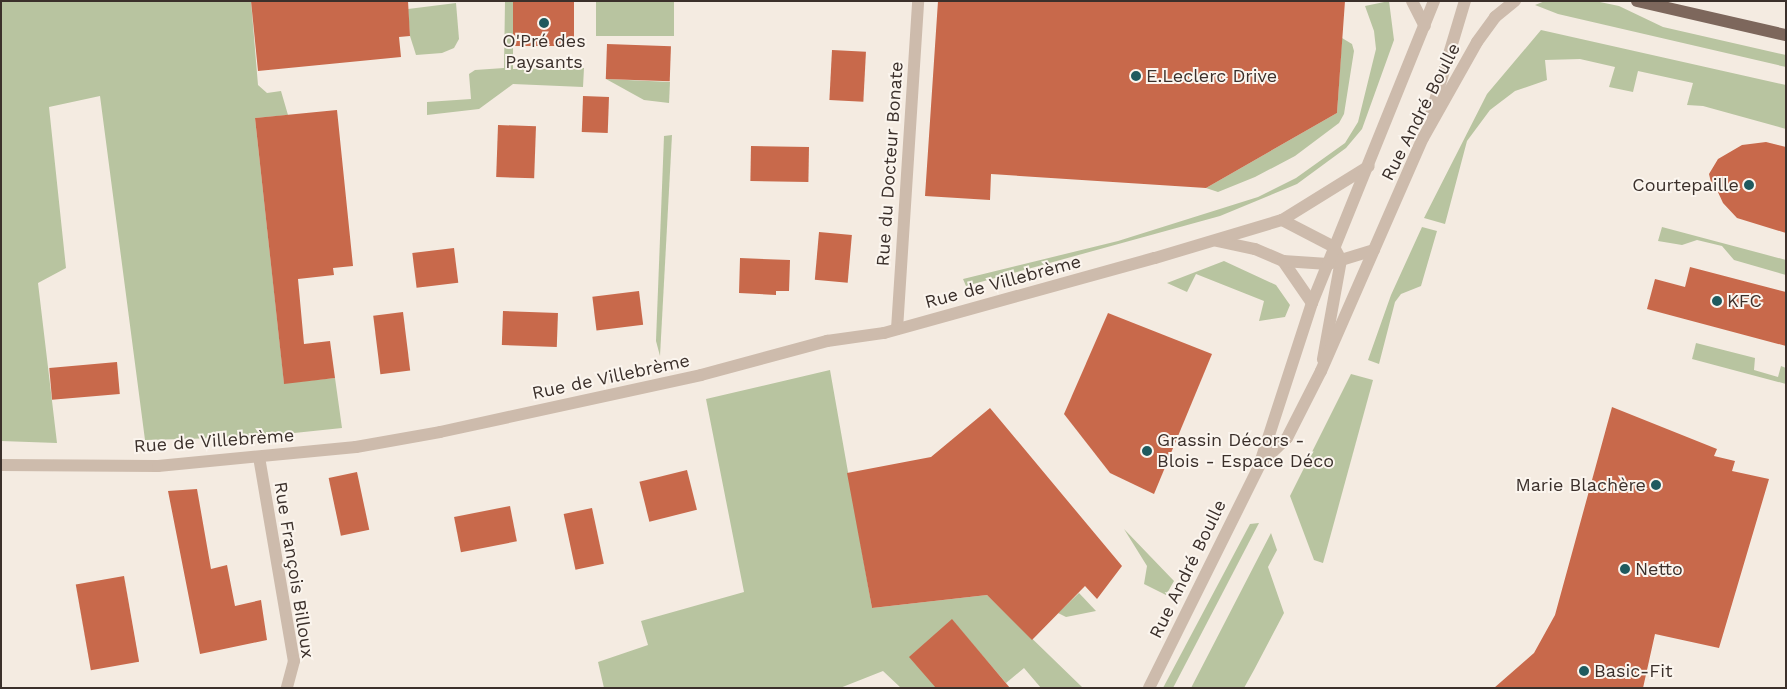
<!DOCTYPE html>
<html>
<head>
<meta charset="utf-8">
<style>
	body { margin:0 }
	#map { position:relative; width:1787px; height:689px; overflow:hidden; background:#f4ebe1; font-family:"Work Sans",sans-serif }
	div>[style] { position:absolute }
	.green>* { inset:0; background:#b8c4a0; transform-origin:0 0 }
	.building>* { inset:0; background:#c8694b; transform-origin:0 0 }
	.minor>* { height:12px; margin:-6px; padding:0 6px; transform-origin:6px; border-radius:6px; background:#cdbbac }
	.tertiary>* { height:12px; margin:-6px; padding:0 6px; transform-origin:6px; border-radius:6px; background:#cdbbac }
	.primary>* { height:12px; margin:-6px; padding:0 6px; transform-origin:6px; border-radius:6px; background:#7d675c }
	.dots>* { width:14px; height:14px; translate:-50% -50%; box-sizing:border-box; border:2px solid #fbf5ee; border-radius:50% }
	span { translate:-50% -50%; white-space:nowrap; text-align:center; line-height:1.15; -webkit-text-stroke:4px #fbf5ee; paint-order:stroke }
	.poi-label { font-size:18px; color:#3b302b }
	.left { translate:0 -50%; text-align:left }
	.right { translate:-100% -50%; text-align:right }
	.street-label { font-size:18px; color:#3b302b }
	.frame { position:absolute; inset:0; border:2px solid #3b302b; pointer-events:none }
</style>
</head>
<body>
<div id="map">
	<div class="green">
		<div style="clip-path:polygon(1px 1px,251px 1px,258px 85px,267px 93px,281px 91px,288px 115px,255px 118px,284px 383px,335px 378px,342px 428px,256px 437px,145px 440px,100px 96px,49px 107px,66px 268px,38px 283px,57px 443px,1px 441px)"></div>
		<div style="clip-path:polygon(505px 1px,513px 1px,513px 69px,584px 68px,583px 87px,513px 84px,479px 109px,427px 115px,427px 102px,471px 99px,469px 74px,475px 70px,504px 68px)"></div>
		<div style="left:596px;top:1px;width:78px;height:35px"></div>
		<div style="clip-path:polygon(1389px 1px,1394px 40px,1362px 129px,1346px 148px,1297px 184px,1220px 216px,966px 286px,963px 279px,1118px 241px,1258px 197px,1296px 178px,1345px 143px,1358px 122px,1376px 49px,1374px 31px,1365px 6px)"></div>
		<div style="clip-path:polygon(1545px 1px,1595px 1px,1619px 6px,1663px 27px,1786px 55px,1786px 67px,1558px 14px,1535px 5px)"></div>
		<div style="clip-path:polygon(456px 3px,459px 39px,454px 48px,442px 53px,416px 55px,410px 36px,408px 9px)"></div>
		<div style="clip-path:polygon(1541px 30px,1786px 85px,1786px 129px,1703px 106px,1687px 105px,1693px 83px,1638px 71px,1633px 92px,1609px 87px,1615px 67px,1580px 59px,1545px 60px,1547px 80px,1515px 91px,1490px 110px,1467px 141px,1445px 224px,1424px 218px,1487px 94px)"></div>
		<div style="clip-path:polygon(1342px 38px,1352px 44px,1354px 51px,1344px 114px,1339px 123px,1295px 156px,1255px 177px,1218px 192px,1206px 188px,1337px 113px)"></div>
		<div style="clip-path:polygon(606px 79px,670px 82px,669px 103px,644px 100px)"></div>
		<div style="clip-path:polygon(672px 135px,660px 356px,656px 341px,664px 136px)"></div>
		<div style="clip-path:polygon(1422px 227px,1437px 231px,1421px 286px,1401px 294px,1395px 302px,1379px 364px,1368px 360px,1391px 295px)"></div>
		<div style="clip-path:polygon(1662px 227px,1786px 260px,1786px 275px,1734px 260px,1722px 246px,1697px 240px,1682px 245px,1658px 241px)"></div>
		<div style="clip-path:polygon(1224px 261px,1276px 285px,1290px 305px,1285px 317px,1259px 321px,1264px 301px,1196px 274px,1187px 292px,1167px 283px)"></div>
		<div style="clip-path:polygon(1696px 343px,1755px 358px,1754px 370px,1778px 377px,1781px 366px,1786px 368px,1786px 384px,1692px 359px)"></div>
		<div style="clip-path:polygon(830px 370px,872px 608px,987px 595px,1083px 688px,1041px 688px,1024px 668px,1006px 683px,952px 620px,936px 688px,901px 688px,883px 671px,840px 688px,604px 688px,598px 662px,648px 645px,641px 621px,744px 592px,706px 399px)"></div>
		<div style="clip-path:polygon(1351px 374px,1373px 380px,1323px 563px,1314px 560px,1290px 496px)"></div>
		<div style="clip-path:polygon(1259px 523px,1173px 688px,1163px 688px,1250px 524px)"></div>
		<div style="clip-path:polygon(1124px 529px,1174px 581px,1166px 595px,1144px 584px,1147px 566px)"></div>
		<div style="clip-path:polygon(1271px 533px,1277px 550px,1268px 567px,1284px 613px,1254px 670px,1244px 688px,1191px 688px)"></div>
		<div style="clip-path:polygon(1079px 593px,1096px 611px,1066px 617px,1058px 613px)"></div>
	</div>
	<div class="building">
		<div style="clip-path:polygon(251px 1px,408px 1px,410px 36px,399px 37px,401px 57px,258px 71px)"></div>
		<div style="left:513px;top:1px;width:61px;height:45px"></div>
		<div style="clip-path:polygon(938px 1px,1345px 1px,1337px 113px,1206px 188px,991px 174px,990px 200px,925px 196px)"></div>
		<div style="left:607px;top:44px;width:64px;height:35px;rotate:2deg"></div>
		<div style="left:832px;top:50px;width:34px;height:50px;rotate:3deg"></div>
		<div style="left:583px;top:96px;width:26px;height:36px;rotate:2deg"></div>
		<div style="clip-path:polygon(337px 110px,353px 266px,333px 268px,334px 275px,298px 279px,304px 344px,330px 341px,335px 378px,284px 384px,255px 118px)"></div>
		<div style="left:498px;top:125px;width:38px;height:52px;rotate:2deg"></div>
		<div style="clip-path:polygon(1766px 142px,1786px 147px,1786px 233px,1737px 218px,1723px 203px,1717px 190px,1713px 191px,1709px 174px,1718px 159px,1742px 145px)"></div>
		<div style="left:751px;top:146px;width:58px;height:35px;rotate:1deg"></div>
		<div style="left:819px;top:232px;width:33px;height:48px;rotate:5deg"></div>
		<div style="left:454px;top:248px;width:35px;height:42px;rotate:83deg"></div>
		<div style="clip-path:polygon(740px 258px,790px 260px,789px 291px,776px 291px,776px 295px,739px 293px)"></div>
		<div style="clip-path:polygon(1690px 267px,1786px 292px,1786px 346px,1647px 309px,1655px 279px,1685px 287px)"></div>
		<div style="left:639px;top:291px;width:34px;height:47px;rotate:83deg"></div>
		<div style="left:503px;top:311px;width:55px;height:34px;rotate:2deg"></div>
		<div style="left:403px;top:312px;width:59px;height:30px;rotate:83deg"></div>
		<div style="clip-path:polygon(1108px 313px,1212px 354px,1154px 494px,1110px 473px,1064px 414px)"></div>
		<div style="left:117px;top:362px;width:32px;height:68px;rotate:85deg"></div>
		<div style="clip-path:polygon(1612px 407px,1717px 449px,1714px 456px,1735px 461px,1732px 471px,1769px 479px,1719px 648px,1655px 634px,1643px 688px,1494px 688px,1534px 653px,1555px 615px)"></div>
		<div style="clip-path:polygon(990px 408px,1122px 566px,1097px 599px,1085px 586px,1032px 640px,987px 595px,872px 608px,847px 473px,931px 457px)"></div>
		<div style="left:687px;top:470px;width:41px;height:49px;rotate:76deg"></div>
		<div style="left:357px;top:472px;width:59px;height:29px;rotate:78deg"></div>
		<div style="clip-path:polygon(197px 489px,211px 569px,227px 565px,235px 606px,261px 600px,267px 640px,200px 654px,168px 491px)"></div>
		<div style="left:510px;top:506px;width:36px;height:57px;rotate:79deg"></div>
		<div style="left:592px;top:508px;width:57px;height:29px;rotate:78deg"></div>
		<div style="left:124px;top:576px;width:87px;height:49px;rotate:80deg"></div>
		<div style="clip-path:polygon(952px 619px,1010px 688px,936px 688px,909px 657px)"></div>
	</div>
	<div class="minor">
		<div style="left:1282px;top:220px;width:59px;rotate:27.4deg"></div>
		<div style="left:1334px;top:247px;width:15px;rotate:62deg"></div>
		<div style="left:1341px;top:260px;width:101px;rotate:100.3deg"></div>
		<div style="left:1217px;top:241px;width:39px;rotate:12deg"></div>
		<div style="left:1255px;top:249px;width:30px;rotate:23deg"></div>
		<div style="left:1283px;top:261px;width:51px;rotate:55.4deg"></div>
		<div style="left:1283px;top:261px;width:45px;rotate:3.8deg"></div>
		<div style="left:1328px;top:264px;width:48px;rotate:-16.9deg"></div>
		<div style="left:897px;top:329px;width:329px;rotate:-86.3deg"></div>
		<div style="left:259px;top:457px;width:207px;rotate:80.3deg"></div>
		<div style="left:294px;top:661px;width:28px;rotate:105deg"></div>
		<div style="left:1px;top:465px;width:157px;rotate:0.4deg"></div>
		<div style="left:158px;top:466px;width:199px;rotate:-5.5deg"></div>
		<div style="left:356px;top:447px;width:85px;rotate:-10.1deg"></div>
		<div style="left:440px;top:432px;width:267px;rotate:-12.3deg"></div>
		<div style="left:701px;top:375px;width:131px;rotate:-15.1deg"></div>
		<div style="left:827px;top:341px;width:58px;rotate:-8deg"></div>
		<div style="left:884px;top:333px;width:281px;rotate:-15.5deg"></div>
		<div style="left:1155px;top:258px;width:133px;rotate:-16.7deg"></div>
		<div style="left:1282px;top:220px;width:102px;rotate:-31.8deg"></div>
	</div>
	<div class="tertiary">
		<div style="left:1412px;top:1px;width:28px;rotate:63deg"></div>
		<div style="left:1431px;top:114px;width:118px;rotate:-73.3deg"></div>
		<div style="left:1260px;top:464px;width:37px;rotate:-44deg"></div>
		<div style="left:1287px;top:438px;width:75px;rotate:-63.1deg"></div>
		<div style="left:1321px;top:371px;width:254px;rotate:-66.4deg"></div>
		<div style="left:1423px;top:138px;width:110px;rotate:-60.6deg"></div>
		<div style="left:1477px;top:42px;width:31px;rotate:-54deg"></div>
		<div style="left:1495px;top:17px;width:26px;rotate:-39deg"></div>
		<div style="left:1149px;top:688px;width:248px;rotate:-63.6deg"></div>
		<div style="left:1259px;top:466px;width:171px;rotate:-72deg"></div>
		<div style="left:1312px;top:303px;width:326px;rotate:-68deg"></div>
	</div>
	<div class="primary">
		<div style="left:1637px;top:1px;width:153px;rotate:12.9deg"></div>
	</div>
	<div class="dots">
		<div style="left:544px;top:23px;background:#1f5a5e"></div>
		<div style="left:1136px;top:76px;background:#1f5a5e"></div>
		<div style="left:1749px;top:185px;background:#1f5a5e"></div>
		<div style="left:1717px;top:301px;background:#1f5a5e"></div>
		<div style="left:1147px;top:451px;background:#1f5a5e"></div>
		<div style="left:1656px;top:485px;background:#1f5a5e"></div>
		<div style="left:1625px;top:569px;background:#1f5a5e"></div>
		<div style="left:1584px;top:671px;background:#1f5a5e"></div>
	</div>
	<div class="poi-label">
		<span style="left:544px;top:52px">O'Pré des<br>Paysants</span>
		<span class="left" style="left:1146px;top:76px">E.Leclerc Drive</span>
		<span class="right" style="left:1739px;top:185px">Courtepaille</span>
		<span class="left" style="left:1727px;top:301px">KFC</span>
		<span class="left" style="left:1157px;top:451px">Grassin Décors -<br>Blois - Espace Déco</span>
		<span class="right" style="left:1646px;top:485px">Marie Blachère</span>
		<span class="left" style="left:1635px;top:569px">Netto</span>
		<span class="left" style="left:1594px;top:671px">Basic-Fit</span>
	</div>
	<div class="street-label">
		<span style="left:1421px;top:112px;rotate:-63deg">Rue André Boulle</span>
		<span style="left:890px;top:164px;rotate:-86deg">Rue du Docteur Bonate</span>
		<span style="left:1003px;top:282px;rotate:-15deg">Rue de Villebrème</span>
		<span style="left:611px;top:377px;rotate:-12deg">Rue de Villebrème</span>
		<span style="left:214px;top:441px;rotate:-4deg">Rue de Villebrème</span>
		<span style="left:1188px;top:569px;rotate:-64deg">Rue André Boulle</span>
		<span style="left:294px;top:570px;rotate:81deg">Rue François Billoux</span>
	</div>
	<div class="frame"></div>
</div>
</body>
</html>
